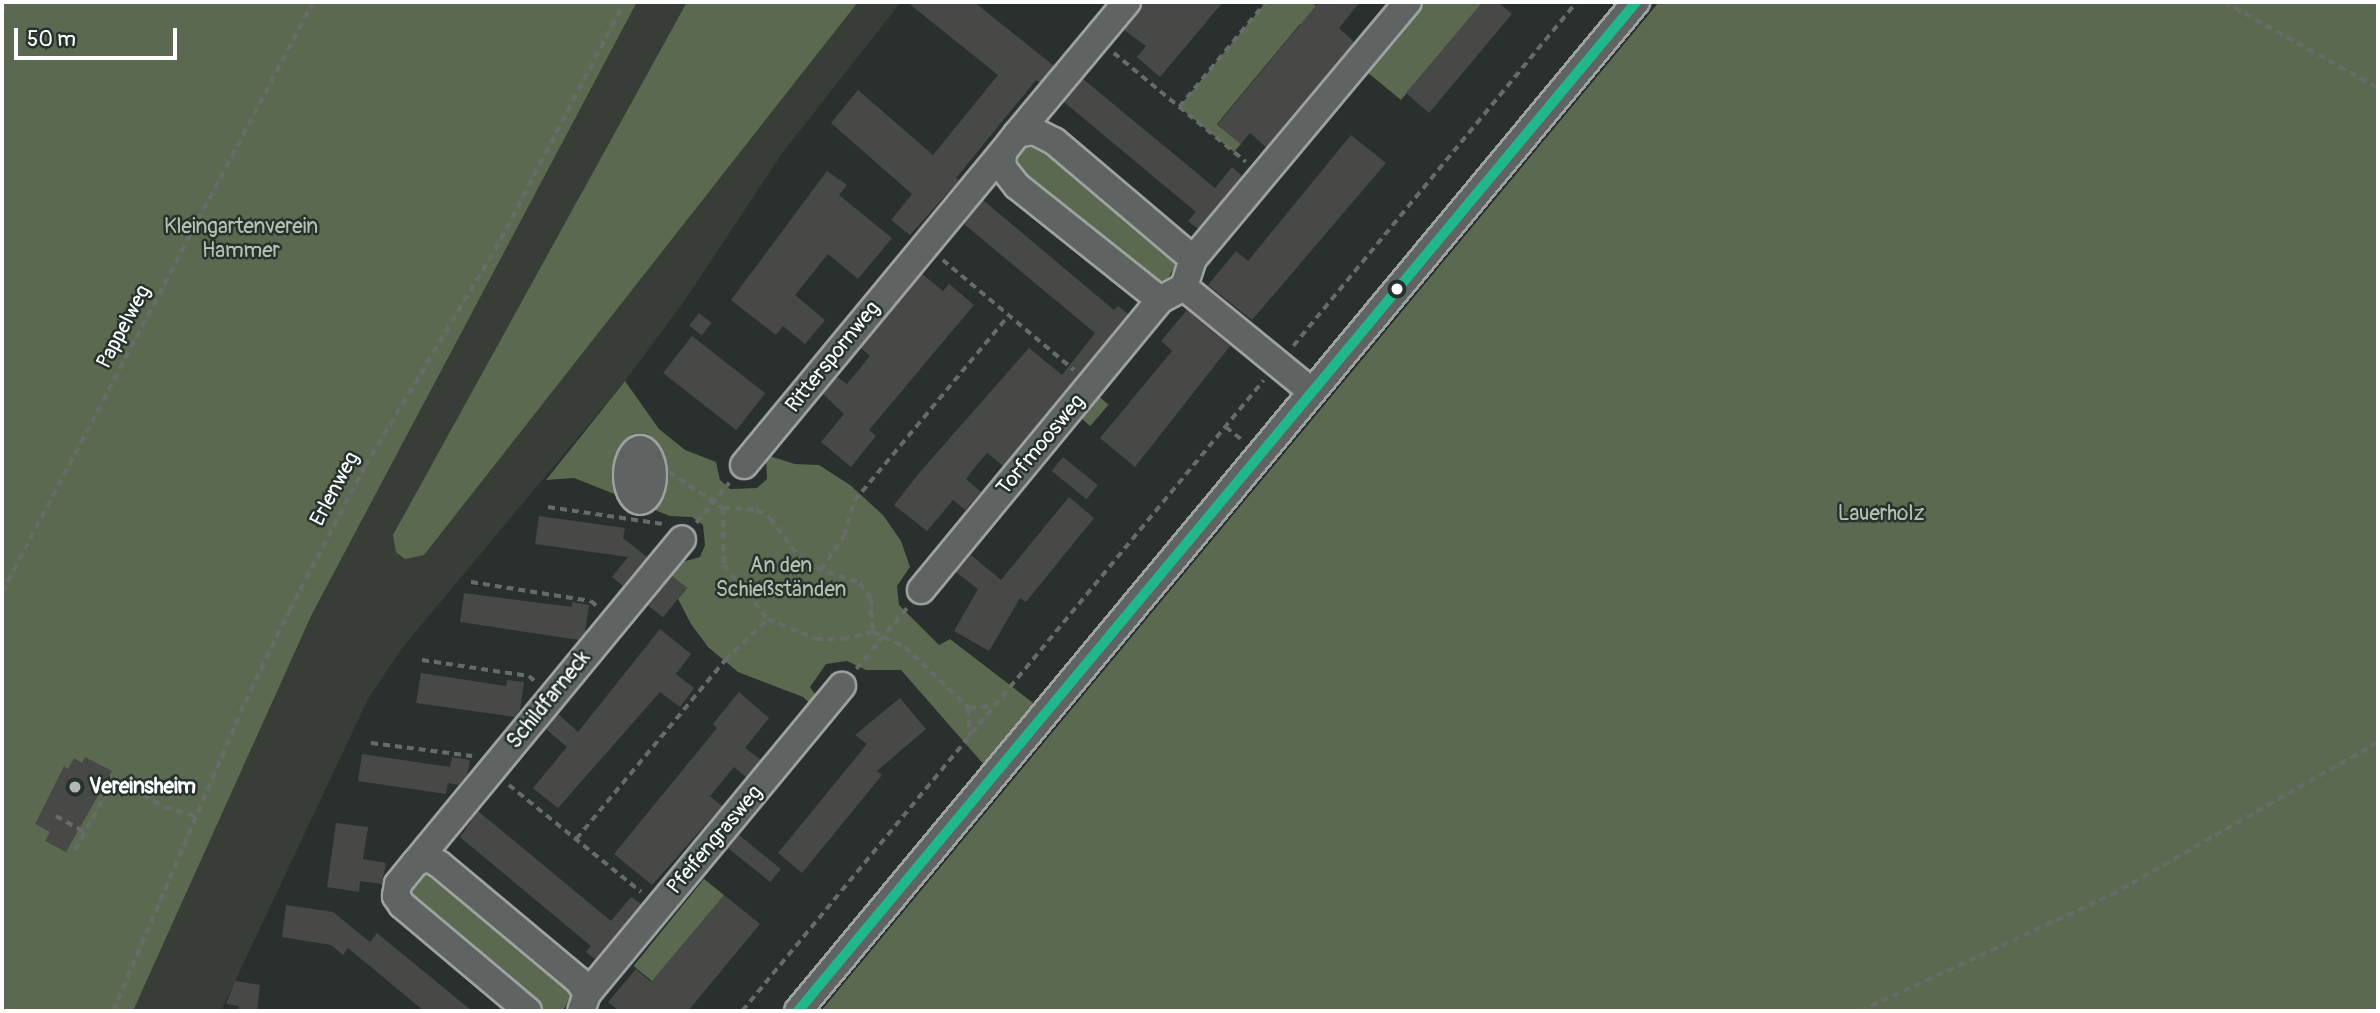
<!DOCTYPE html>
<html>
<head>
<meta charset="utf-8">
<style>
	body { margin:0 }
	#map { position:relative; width:2380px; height:1013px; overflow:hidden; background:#29302d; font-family:Pangolin,sans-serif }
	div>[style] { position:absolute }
	.built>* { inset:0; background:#383d37 }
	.green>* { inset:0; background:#5a694f; transform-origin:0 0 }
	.building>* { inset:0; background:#484947; transform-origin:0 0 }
	.path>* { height:3.5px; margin-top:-1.75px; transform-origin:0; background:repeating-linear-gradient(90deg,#686c69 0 7px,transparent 0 12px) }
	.roads { filter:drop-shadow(2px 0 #9fa2a0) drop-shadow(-2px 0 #9fa2a0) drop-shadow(0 2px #9fa2a0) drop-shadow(0 -2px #9fa2a0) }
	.minor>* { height:26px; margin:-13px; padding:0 13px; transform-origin:13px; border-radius:13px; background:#5f6362 }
	.minor>.ring { margin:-13px; padding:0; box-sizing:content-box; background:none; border:26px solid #5f6362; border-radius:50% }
	.bus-1>* { height:10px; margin:-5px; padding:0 5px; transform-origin:5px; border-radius:5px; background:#20b78a }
	.dots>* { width:19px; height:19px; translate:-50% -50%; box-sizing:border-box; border:4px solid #26332d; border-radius:50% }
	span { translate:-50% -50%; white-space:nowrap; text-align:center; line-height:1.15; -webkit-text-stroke:5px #26332d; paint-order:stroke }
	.park-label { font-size:21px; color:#b8c0b2 }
	.street-label { font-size:21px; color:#fff }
	.poi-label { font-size:21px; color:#fff; font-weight:700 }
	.left { translate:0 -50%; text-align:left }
	.frame { position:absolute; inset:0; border:4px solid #fff; pointer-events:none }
	.scale { position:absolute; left:14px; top:28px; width:163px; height:32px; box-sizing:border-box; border:4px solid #fff; border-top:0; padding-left:9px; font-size:21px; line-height:24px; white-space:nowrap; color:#fff; -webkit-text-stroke:5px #26332d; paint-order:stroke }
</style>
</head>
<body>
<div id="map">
	<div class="built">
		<div style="clip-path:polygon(637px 2px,901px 2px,783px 152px,685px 300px,625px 381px,402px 648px,368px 699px,221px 1011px,133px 1011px,312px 614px)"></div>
	</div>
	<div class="green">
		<div style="clip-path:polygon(2px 2px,637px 2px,312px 614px,133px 1011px,2px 1011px)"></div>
		<div style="clip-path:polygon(687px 2px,858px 2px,424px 555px,405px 559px,396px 552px,393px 535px)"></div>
		<div style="clip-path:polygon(1266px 2px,1311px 2px,1340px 25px,1300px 24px,1217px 124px,1241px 144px,1234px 152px,1179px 107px)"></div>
		<div style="clip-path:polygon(1424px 2px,1483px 2px,1401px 100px,1367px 72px)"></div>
		<div style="clip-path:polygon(1659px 2px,2378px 2px,2378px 1011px,821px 1011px)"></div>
		<div style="clip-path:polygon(1032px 138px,1178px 260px,1169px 277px,1154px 285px,1018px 176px,1014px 154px)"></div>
		<div style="clip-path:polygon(evenodd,625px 381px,659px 429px,685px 450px,716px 462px,720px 480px,730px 489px,757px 488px,767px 479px,766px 455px,795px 464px,819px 465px,850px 485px,883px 515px,901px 541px,910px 567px,897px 586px,899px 605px,939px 645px,950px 639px,1037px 706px,986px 767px,901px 670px,866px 670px,847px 661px,826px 664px,810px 687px,819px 700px,813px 706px,803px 697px,738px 672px,708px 647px,691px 624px,678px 599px,687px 588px,668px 573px,675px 564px,700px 557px,705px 545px,703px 525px,692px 517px,670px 516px,574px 478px,546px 480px,625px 381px,639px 449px,647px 453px,649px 462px,638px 470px,627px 461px,630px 453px,639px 449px)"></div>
		<div style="left:1095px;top:393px;width:18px;height:28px;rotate:41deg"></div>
		<div style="clip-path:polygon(427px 869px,573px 992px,564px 1009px,538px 1011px,409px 900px,409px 885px)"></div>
		<div style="left:704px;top:879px;width:26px;height:112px;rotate:39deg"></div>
	</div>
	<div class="building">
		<div style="clip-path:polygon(907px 2px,974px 2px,1054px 66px,1040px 82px,1036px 80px,956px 178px,959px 180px,910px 235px,891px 220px,912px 194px,831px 123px,858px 90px,933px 155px,998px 75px)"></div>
		<div style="clip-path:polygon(1142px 2px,1223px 2px,1160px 77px,1137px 57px,1146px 46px,1124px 30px)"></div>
		<div style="clip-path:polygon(1319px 2px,1360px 2px,1339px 28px,1354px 42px,1266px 147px,1250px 133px,1241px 144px,1217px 125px)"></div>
		<div style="clip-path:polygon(1483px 2px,1498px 2px,1512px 14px,1429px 113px,1406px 93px)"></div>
		<div style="clip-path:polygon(1083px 79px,1215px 188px,1232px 167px,1242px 176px,1198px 229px,1188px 221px,1196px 212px,1064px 102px)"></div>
		<div style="clip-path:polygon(1351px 135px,1386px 163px,1252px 320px,1208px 285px,1236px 251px,1248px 261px)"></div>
		<div style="clip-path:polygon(827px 171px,847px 185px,839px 195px,892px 238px,858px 279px,828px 254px,795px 295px,825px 320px,805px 344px,783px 326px,776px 335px,731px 300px)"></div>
		<div style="clip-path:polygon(983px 200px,1114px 310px,1118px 306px,1128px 314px,1003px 466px,987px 453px,976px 466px,966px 479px,981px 492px,965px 510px,953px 500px,927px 531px,894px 505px,920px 472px,1029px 348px,1062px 375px,1095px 333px,964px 224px)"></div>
		<div style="clip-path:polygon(922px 274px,943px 291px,949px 284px,974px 305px,869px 430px,876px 436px,851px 467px,821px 442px,844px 414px,823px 394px,837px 377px,847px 384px,870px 356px,861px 348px)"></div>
		<div style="clip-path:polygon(1187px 310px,1230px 346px,1135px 467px,1100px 438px,1172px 351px,1161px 341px)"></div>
		<div style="left:699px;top:313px;width:16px;height:16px;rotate:38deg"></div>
		<div style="left:692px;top:336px;width:93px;height:47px;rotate:38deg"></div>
		<div style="left:1063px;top:457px;width:45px;height:18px;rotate:39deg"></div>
		<div style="clip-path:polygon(1069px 497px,1094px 518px,1026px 602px,1020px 598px,989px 651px,954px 631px,978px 589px,956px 572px,971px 555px,1001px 580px)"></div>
		<div style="clip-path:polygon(539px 516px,625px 528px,623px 538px,647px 557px,623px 586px,612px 577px,628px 557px,535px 544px)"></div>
		<div style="left:672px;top:576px;width:19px;height:38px;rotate:39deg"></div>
		<div style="clip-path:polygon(464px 593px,572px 607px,572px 602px,589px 605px,585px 632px,579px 640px,460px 622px)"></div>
		<div style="clip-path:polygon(660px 629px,691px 654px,676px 674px,694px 688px,680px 707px,660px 692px,558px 808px,533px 788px,567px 747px,546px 729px,558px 714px,578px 732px)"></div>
		<div style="clip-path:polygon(421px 673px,506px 686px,507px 680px,524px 682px,520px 710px,515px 717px,416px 703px)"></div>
		<div style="clip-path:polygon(739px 692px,769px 718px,745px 748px,761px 760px,746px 777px,734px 767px,710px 796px,722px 806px,652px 885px,614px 854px,717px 728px,713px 724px)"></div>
		<div style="clip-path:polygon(900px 698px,926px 729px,877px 771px,882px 775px,802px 873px,778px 853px,867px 744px,855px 735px)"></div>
		<div style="clip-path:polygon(362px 754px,450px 767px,452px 757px,470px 760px,467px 775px,459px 785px,448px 783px,446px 794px,358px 781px)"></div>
		<div style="clip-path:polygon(85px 757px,112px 771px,66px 852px,45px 841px,50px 832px,35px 824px,64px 766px,68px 769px,74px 758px,82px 763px)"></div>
		<div style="clip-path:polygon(478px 811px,611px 921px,631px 897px,641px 904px,595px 959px,586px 952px,591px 946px,460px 837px)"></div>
		<div style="clip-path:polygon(336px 823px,368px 827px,363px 859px,386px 863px,382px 884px,360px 881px,359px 892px,327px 887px)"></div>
		<div style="left:739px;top:835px;width:54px;height:17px;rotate:39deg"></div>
		<div style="clip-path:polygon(724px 895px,760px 924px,688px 1011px,619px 1011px,608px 1002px,636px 969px,651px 982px)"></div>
		<div style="clip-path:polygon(286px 905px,333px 912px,370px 942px,377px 933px,472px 1011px,424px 1011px,348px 948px,343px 955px,331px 945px,282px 937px)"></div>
		<div style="clip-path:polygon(235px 981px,260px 985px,257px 1011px,238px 1011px,239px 1006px,226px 1004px)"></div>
	</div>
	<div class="path">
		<div style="left:2224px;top:2px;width:176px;rotate:29.2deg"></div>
		<div style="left:2px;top:12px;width:11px;rotate:-63deg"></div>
		<div style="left:1114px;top:53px;width:171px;rotate:39.5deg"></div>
		<div style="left:1179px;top:107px;width:136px;rotate:-50.4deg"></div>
		<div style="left:943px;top:260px;width:171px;rotate:40deg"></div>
		<div style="left:1293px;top:346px;width:446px;rotate:-50.5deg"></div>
		<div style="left:1226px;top:427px;width:22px;rotate:39deg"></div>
		<div style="left:649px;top:459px;width:89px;rotate:33.5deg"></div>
		<div style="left:723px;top:508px;width:34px;rotate:3deg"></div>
		<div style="left:757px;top:510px;width:15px;rotate:32deg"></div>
		<div style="left:770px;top:518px;width:58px;rotate:52.7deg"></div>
		<div style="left:805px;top:564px;width:58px;rotate:19.1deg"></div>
		<div style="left:860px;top:583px;width:19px;rotate:54deg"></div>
		<div style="left:871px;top:598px;width:34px;rotate:87deg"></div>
		<div style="left:873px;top:632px;width:35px;rotate:25deg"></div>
		<div style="left:905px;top:647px;width:88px;rotate:43.6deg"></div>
		<div style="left:969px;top:708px;width:25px;rotate:-5deg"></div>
		<div style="left:548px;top:507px;width:116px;rotate:8.4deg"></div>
		<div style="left:723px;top:508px;width:57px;rotate:89deg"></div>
		<div style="left:724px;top:565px;width:70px;rotate:50.8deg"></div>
		<div style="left:768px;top:619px;width:52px;rotate:22.6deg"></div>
		<div style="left:816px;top:639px;width:27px"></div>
		<div style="left:843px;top:639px;width:31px;rotate:-13deg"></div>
		<div style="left:696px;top:523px;width:52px;rotate:-50.5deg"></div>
		<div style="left:821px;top:570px;width:41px;rotate:-55.9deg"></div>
		<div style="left:844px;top:536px;width:36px;rotate:-74deg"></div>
		<div style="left:854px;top:501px;width:241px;rotate:-50.2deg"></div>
		<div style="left:471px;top:582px;width:121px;rotate:9deg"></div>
		<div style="left:591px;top:601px;width:9px;rotate:41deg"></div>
		<div style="left:2px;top:592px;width:667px;rotate:-62.21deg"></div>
		<div style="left:422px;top:660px;width:108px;rotate:8.5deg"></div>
		<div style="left:529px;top:676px;width:9px;rotate:41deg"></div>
		<div style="left:856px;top:669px;width:80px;rotate:-50.1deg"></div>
		<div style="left:969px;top:708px;width:28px;rotate:88deg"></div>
		<div style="left:371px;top:743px;width:102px;rotate:7.3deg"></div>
		<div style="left:509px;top:785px;width:170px;rotate:39deg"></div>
		<div style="left:56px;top:816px;width:33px;rotate:29deg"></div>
		<div style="left:576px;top:839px;width:233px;rotate:-50.2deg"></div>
		<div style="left:725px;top:660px;width:59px;rotate:-43.6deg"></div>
		<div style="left:75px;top:850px;width:75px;rotate:-61.4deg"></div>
		<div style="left:111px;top:784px;width:11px"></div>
		<div style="left:122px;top:784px;width:49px;rotate:28.1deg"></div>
		<div style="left:165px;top:807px;width:31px;rotate:17deg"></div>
		<div style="left:113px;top:1011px;width:336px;rotate:-66.9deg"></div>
		<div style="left:245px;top:702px;width:101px;rotate:-64.2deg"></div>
		<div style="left:289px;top:611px;width:164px;rotate:-62.3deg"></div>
		<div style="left:365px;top:466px;width:252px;rotate:-59deg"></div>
		<div style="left:495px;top:250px;width:280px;rotate:-62.5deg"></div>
		<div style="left:742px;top:1011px;width:818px;rotate:-50.41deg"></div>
		<div style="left:1860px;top:1011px;width:277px;rotate:-24.8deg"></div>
		<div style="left:2111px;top:895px;width:308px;rotate:-29.8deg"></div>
	</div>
	<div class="roads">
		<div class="minor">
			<div style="left:1034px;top:131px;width:22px;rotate:27deg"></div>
			<div style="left:1054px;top:141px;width:182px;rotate:40.3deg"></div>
			<div style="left:1193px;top:259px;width:29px;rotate:108deg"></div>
			<div style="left:1184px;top:287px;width:27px;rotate:152deg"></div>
			<div style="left:1160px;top:300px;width:183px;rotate:-141.4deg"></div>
			<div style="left:1017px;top:186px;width:24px;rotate:-128deg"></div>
			<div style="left:1002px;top:167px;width:15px;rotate:-86deg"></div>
			<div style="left:1003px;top:152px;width:23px;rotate:-52deg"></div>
			<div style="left:1017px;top:134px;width:17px;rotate:-10deg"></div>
			<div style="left:1017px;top:134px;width:172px;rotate:-50.2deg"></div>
			<div style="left:1193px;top:259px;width:335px;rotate:-50.1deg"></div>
			<div style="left:1184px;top:287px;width:164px;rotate:39.3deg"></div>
			<div class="ring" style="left:627px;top:449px;width:-4px;height:-4px"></div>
			<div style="left:744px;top:465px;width:406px;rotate:-50.4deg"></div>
			<div style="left:921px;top:590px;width:376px;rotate:-50.5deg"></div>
			<div style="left:416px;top:862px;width:418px;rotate:-50.5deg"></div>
			<div style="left:587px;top:994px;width:400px;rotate:-50.4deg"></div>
			<div style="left:528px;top:1011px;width:165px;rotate:-139.9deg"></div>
			<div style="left:402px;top:905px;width:11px;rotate:-124deg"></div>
			<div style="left:396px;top:896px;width:12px;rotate:-81deg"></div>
			<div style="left:398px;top:884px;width:28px;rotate:-51deg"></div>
			<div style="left:416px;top:862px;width:13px;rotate:-18deg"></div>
			<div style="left:428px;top:858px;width:13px;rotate:29deg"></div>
			<div style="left:439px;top:864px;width:182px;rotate:39.9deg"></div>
			<div style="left:579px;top:981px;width:15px;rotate:58deg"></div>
			<div style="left:587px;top:994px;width:18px;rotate:109deg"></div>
			<div style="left:798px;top:1011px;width:1312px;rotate:-50.29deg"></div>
		</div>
	</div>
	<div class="bus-1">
		<div style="left:798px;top:1011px;width:1312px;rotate:-50.29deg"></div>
	</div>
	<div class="dots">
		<div style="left:1397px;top:289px;background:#fff"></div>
		<div style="left:75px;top:787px;background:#b4b7b6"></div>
	</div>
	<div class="park-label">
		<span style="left:241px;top:239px">Kleingartenverein<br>Hammer</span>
		<span style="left:1881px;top:514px">Lauerholz</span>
		<span style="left:781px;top:578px">An den<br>Schießständen</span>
	</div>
	<div class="street-label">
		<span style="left:124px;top:327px;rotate:-62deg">Pappelweg</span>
		<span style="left:833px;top:357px;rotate:-51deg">Ritterspornweg</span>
		<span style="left:1041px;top:445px;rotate:-50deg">Torfmoosweg</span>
		<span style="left:335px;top:489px;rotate:-62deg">Erlenweg</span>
		<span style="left:549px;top:700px;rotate:-51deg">Schildfarneck</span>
		<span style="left:715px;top:840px;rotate:-50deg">Pfeifengrasweg</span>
	</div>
	<div class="poi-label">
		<span class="left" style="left:89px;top:787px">Vereinsheim</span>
	</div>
	<div class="frame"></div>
	<div class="scale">50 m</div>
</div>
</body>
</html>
